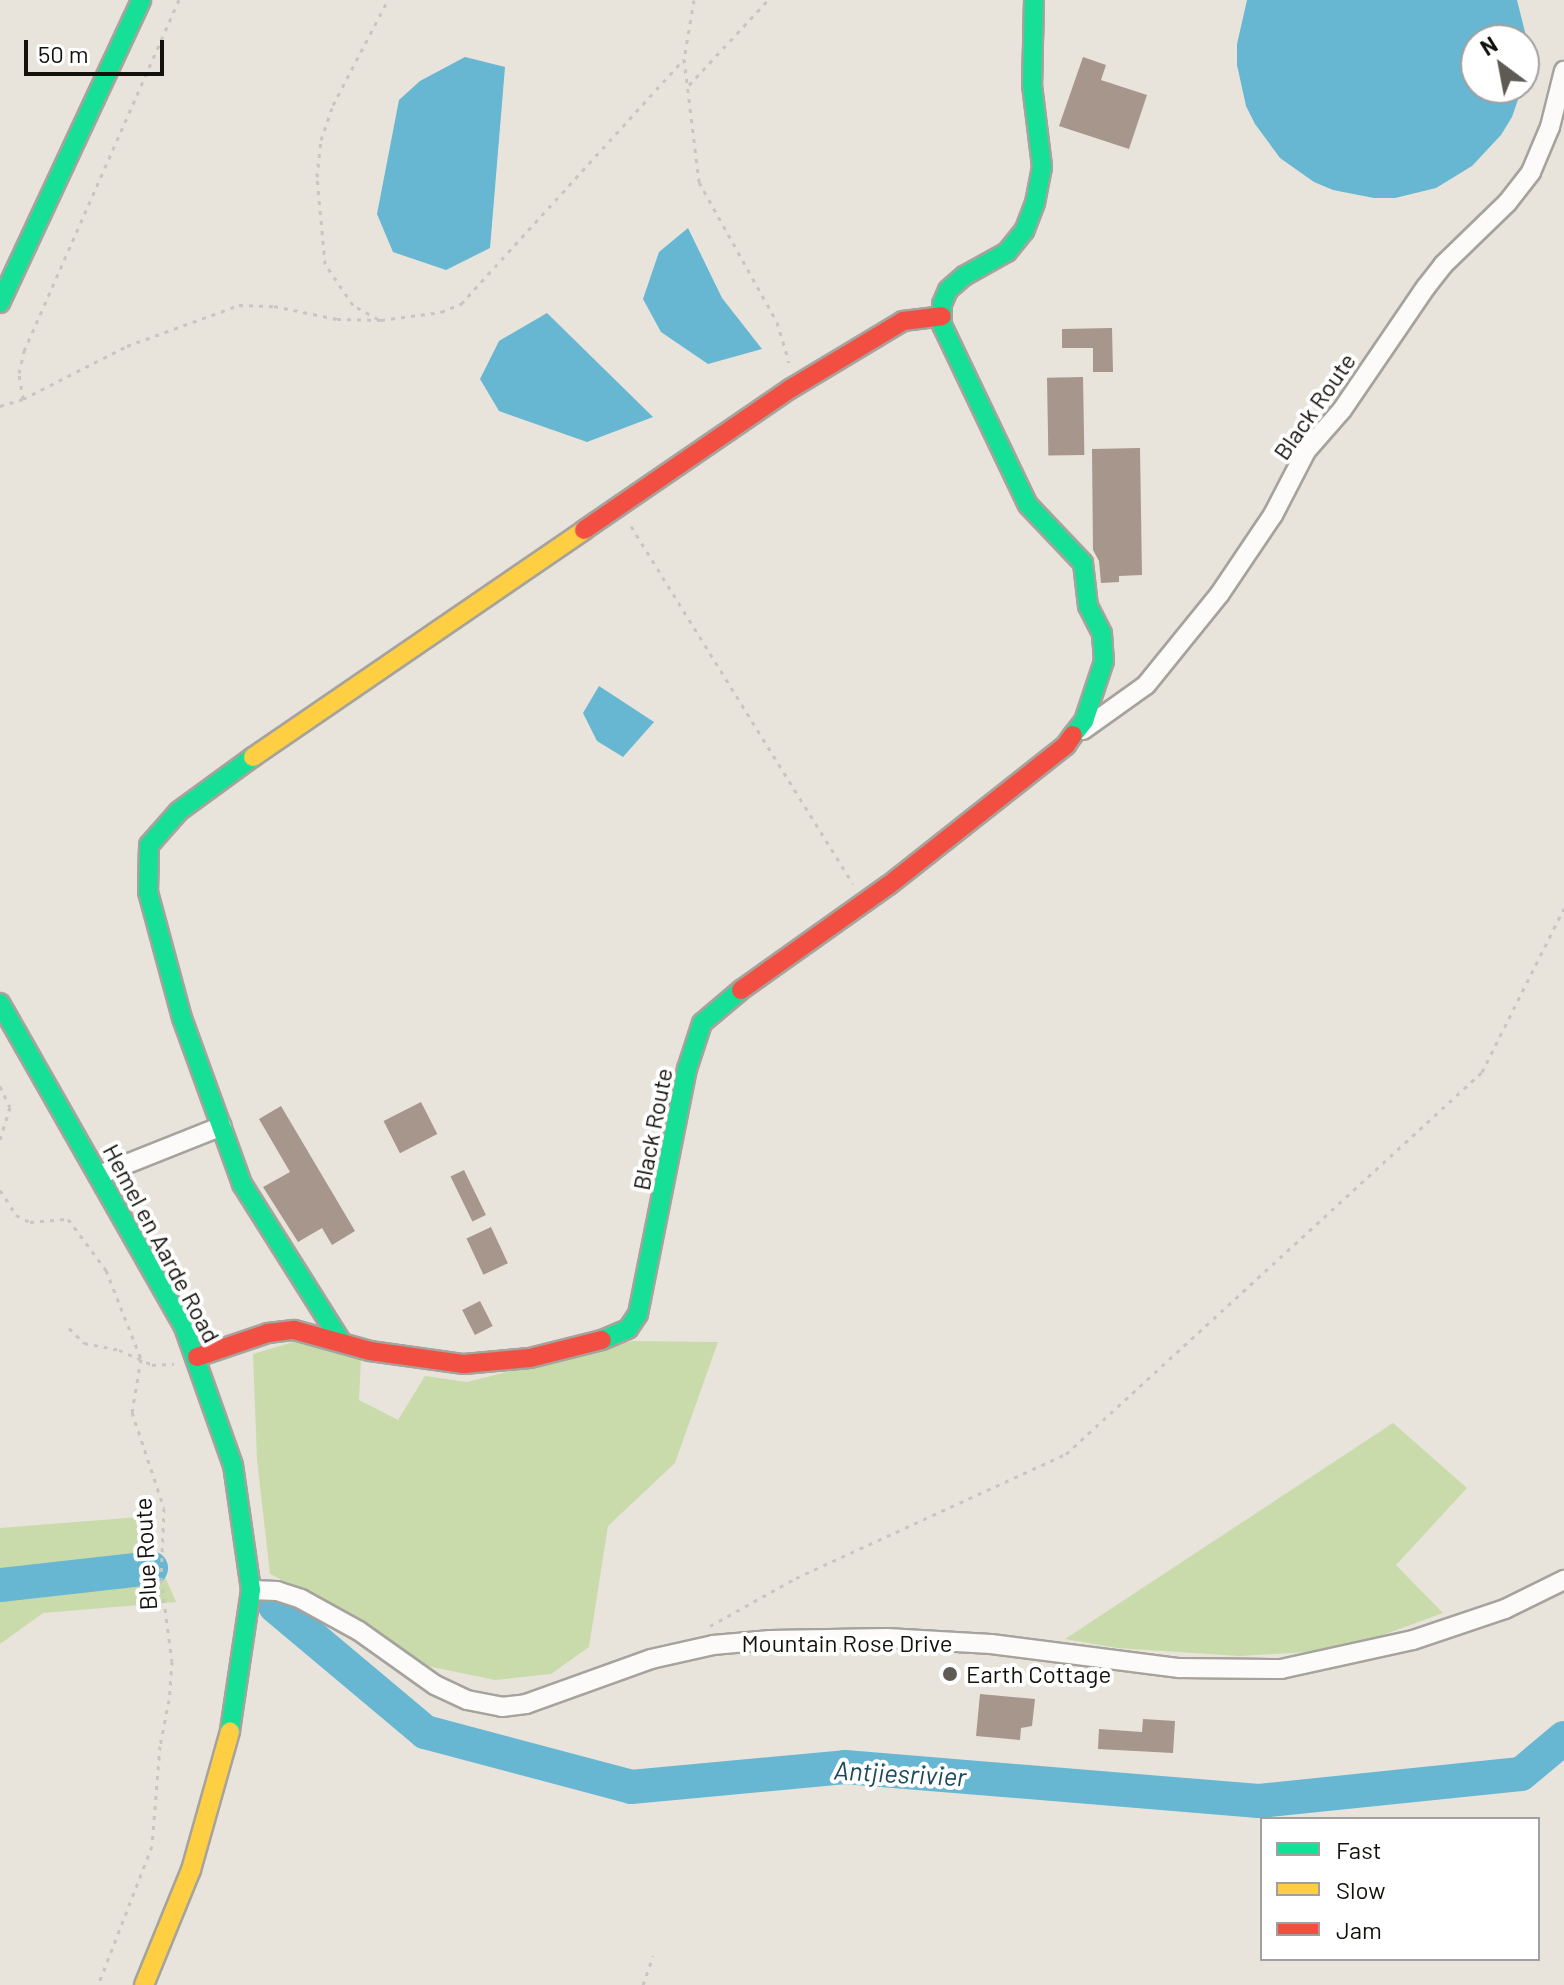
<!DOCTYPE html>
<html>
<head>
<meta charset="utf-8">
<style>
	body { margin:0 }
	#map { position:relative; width:1564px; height:1985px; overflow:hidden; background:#e8e4dc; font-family:Barlow,sans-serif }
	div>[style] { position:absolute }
	.green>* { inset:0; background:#c9dbaa }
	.water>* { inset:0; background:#67b6d2 }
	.river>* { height:34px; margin:-17px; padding:0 17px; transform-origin:17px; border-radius:17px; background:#67b6d2 }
	.building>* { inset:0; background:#a7968c; transform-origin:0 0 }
	.path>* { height:3px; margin-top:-1.5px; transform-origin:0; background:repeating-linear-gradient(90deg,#c7c6c3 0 4px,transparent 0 10px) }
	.roads { filter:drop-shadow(2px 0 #a6a39d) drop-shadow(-2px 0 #a6a39d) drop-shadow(0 2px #a6a39d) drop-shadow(0 -2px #a6a39d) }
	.street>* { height:18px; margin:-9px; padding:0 9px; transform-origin:9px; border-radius:9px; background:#fcfbfa }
	.fast>* { height:18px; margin:-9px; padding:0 9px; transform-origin:9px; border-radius:9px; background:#16e098 }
	.slow>* { height:18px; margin:-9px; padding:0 9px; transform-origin:9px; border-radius:9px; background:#ffcf43 }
	.jam>* { height:18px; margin:-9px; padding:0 9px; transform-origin:9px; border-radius:9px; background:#f24e42 }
	.dots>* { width:22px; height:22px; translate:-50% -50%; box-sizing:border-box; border:4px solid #fff; border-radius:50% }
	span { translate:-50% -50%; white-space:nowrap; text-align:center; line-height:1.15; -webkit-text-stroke:8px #fff; paint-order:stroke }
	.street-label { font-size:24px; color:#13110c }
	.poi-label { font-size:24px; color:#13110c }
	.left { translate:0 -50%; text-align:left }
	.water-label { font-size:26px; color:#1c4a5c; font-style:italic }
	.legend { position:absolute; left:1260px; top:1817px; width:280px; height:144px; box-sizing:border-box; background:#fff; border:2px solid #a1a09e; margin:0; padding:10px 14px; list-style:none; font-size:24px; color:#13110c }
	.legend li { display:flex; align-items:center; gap:16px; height:40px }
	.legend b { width:40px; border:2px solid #a1a09e }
	.north { position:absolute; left:1460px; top:24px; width:80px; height:80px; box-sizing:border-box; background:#fff; border:2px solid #a1a09e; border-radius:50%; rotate:328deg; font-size:22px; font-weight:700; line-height:32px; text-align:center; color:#13110c }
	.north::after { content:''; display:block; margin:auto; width:28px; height:36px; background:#5e5b55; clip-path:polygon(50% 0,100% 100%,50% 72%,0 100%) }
	.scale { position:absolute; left:24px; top:40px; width:140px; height:36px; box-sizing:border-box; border:4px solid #13110c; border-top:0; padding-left:10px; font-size:24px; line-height:28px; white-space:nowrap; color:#13110c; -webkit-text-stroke:6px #fff; paint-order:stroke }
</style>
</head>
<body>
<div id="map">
	<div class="green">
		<div style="clip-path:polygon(632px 1341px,718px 1342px,675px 1463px,608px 1526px,589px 1647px,551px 1674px,495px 1680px,427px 1666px,353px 1616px,270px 1574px,257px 1460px,253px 1354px,293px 1342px,361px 1358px,359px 1400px,398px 1420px,425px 1376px,467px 1382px)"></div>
		<div style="clip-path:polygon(1393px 1423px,1467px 1488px,1396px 1565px,1443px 1613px,1342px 1650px,1240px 1656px,1117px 1648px,1065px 1639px)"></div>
		<div style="clip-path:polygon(139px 1517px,176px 1602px,43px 1613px,0 1644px,0 1528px)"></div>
	</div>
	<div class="water">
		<div style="clip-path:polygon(1247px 0,1517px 0,1526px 36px,1524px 81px,1524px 40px,1476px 40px,1476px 88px,1522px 88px,1512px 117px,1501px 135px,1472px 166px,1436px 188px,1395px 198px,1374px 198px,1333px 190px,1314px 182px,1280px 158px,1255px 124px,1246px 106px,1237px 65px,1237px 44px)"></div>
		<div style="clip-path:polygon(465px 57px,505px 67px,490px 248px,446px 270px,393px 252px,377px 214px,399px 100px,420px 81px)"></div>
		<div style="clip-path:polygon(688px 228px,722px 298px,762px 349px,708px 364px,661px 332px,643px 299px,659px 252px)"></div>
		<div style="clip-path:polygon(547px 313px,653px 417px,587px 442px,499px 411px,480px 379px,499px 341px)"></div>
		<div style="clip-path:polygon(599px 686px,654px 722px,623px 757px,597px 741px,583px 713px)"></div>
	</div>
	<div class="river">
		<div style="left:0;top:1585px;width:152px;rotate:-6.4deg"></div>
		<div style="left:275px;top:1606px;width:196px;rotate:40deg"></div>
		<div style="left:425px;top:1732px;width:213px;rotate:14.9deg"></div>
		<div style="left:631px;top:1787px;width:215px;rotate:-5.3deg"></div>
		<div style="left:845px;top:1767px;width:415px;rotate:4.7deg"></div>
		<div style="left:1259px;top:1801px;width:263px;rotate:-5.9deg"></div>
		<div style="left:1521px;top:1774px;width:56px;rotate:-39.9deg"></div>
	</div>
	<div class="building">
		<div style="clip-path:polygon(1083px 57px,1106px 65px,1101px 80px,1147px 95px,1129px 149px,1059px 126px)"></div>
		<div style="clip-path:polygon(1112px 328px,1113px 372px,1093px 372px,1093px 348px,1062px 348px,1062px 329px)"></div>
		<div style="left:1083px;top:377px;width:78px;height:36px;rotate:89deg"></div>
		<div style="clip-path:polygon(1140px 448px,1142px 575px,1119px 576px,1119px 582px,1101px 583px,1099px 561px,1093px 550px,1092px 449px)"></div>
		<div style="left:421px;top:1102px;width:36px;height:42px;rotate:63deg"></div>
		<div style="clip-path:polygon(281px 1106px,355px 1231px,332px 1245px,322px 1228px,298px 1242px,263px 1187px,290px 1172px,259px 1119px)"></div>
		<div style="left:464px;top:1170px;width:50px;height:15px;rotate:64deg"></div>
		<div style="left:491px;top:1227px;width:40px;height:27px;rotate:65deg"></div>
		<div style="left:480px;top:1301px;width:28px;height:20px;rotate:63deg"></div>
		<div style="clip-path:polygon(980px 1694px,1035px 1699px,1032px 1726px,1021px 1728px,1020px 1740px,976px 1736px)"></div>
		<div style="clip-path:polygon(1143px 1719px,1175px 1721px,1173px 1753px,1098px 1749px,1099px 1729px,1142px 1732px)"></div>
	</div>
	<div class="path">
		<div style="left:694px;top:0;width:60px;rotate:99.6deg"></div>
		<div style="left:684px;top:59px;width:124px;rotate:83deg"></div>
		<div style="left:699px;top:182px;width:160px;rotate:60.9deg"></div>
		<div style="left:777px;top:322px;width:42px;rotate:73.3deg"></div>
		<div style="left:689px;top:85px;width:116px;rotate:-47.1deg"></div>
		<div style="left:378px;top:319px;width:29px;rotate:-151deg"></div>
		<div style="left:353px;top:305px;width:50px;rotate:-124.3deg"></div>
		<div style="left:325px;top:264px;width:87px;rotate:-95.3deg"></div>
		<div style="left:317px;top:177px;width:37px;rotate:-84deg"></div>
		<div style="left:321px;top:140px;width:37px;rotate:-71deg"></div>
		<div style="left:333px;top:105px;width:119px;rotate:-62.4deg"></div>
		<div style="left:23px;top:399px;width:26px;rotate:-99deg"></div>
		<div style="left:19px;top:373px;width:23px;rotate:-77deg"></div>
		<div style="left:24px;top:351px;width:384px;rotate:-66.2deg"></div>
		<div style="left:0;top:406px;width:24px;rotate:-17deg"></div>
		<div style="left:23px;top:399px;width:117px;rotate:-27deg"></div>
		<div style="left:127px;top:346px;width:119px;rotate:-20.1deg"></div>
		<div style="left:239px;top:305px;width:35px;rotate:2deg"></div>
		<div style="left:274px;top:306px;width:64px;rotate:11.7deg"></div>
		<div style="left:337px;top:319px;width:44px;rotate:1.3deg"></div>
		<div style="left:381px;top:320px;width:61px;rotate:-7.6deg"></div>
		<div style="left:441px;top:312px;width:22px;rotate:-22deg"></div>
		<div style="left:461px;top:304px;width:331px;rotate:-47.7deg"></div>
		<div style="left:631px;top:526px;width:421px;rotate:58.2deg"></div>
		<div style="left:0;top:1086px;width:23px;rotate:65deg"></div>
		<div style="left:10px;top:1107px;width:34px;rotate:107deg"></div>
		<div style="left:0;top:1190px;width:30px;rotate:57deg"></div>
		<div style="left:16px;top:1215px;width:16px;rotate:27deg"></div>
		<div style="left:30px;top:1222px;width:38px;rotate:-5deg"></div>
		<div style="left:68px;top:1219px;width:64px;rotate:53.3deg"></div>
		<div style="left:106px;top:1270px;width:96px;rotate:68.5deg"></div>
		<div style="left:141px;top:1359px;width:54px;rotate:99.6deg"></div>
		<div style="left:132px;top:1412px;width:101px;rotate:71.6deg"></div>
		<div style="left:164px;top:1508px;width:71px;rotate:92.4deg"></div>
		<div style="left:161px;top:1579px;width:83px;rotate:82.4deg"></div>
		<div style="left:172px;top:1661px;width:39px;rotate:94deg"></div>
		<div style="left:169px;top:1700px;width:47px;rotate:101.1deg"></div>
		<div style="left:160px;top:1746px;width:100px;rotate:94.6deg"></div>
		<div style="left:152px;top:1846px;width:149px;rotate:111.2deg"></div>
		<div style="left:69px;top:1328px;width:21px;rotate:45deg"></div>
		<div style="left:84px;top:1343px;width:36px;rotate:11deg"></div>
		<div style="left:119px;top:1350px;width:36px;rotate:24deg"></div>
		<div style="left:152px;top:1365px;width:22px;rotate:-3deg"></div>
		<div style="left:710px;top:1626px;width:98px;rotate:-29.2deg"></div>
		<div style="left:796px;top:1578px;width:297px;rotate:-24.7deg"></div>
		<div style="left:1066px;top:1454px;width:565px;rotate:-42.56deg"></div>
		<div style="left:1482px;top:1072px;width:183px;rotate:-63.4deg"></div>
		<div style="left:643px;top:1985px;width:31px;rotate:-71deg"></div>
	</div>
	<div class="roads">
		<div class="street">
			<div style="left:1083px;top:730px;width:77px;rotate:-35.5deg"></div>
			<div style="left:1146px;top:685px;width:116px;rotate:-51deg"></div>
			<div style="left:1219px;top:595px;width:97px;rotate:-56deg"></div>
			<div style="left:1273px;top:515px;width:72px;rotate:-62.7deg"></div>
			<div style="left:1306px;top:451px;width:55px;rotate:-48.7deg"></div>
			<div style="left:1342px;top:410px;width:149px;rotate:-55.7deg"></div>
			<div style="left:1426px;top:287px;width:28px;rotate:-52deg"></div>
			<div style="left:1443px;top:265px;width:89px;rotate:-44.1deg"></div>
			<div style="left:1507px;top:203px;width:39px;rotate:-52deg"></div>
			<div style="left:1531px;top:172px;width:49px;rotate:-67.1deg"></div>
			<div style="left:1550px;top:127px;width:58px;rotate:-76deg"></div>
			<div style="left:99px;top:1175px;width:132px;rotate:-21.7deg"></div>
			<div style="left:251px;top:1590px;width:26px;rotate:2deg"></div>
			<div style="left:277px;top:1591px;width:25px;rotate:18deg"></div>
			<div style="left:301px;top:1599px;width:66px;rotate:28.9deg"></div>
			<div style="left:359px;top:1631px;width:93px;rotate:35.4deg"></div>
			<div style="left:435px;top:1685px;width:35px;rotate:25deg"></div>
			<div style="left:467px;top:1700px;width:36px;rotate:11deg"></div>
			<div style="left:502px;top:1707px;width:24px;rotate:-7deg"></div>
			<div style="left:526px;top:1704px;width:133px;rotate:-19.8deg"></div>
			<div style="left:651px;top:1659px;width:64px;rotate:-12.7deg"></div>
			<div style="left:713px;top:1645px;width:57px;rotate:-5deg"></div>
			<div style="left:770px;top:1640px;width:117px;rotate:-1deg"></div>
			<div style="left:887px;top:1638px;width:104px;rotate:3.3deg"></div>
			<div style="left:991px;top:1644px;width:190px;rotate:7.3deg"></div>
			<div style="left:1179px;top:1668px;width:102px;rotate:0.6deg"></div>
			<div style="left:1281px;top:1669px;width:135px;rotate:-12.4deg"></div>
			<div style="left:1413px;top:1640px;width:97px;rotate:-18.6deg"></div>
			<div style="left:1505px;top:1609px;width:66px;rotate:-26.2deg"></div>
		</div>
		<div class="fast">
			<div style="left:1034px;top:0;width:85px;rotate:91.3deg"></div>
			<div style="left:1032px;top:85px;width:83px;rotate:83deg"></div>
			<div style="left:1042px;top:167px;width:37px;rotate:101deg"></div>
			<div style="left:1035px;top:203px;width:30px;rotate:111deg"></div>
			<div style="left:1024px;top:231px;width:27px;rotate:129deg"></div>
			<div style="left:1007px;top:252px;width:49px;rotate:150.8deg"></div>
			<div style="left:964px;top:276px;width:21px;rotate:139deg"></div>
			<div style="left:948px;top:290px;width:15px;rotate:113deg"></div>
			<div style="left:942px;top:304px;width:21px;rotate:90deg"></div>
			<div style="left:942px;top:325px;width:199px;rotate:64.5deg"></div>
			<div style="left:1028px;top:505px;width:80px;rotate:46.5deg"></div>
			<div style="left:1083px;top:563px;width:43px;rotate:83.4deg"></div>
			<div style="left:1088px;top:606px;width:31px;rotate:63deg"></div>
			<div style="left:1102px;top:634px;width:27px;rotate:86deg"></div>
			<div style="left:1104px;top:661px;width:63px;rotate:108.4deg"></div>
			<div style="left:1084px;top:721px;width:18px;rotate:128deg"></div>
			<div style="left:0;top:303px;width:334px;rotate:-65deg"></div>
			<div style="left:253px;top:757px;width:92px;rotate:143.9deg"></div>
			<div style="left:179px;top:811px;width:45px;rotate:131.4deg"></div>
			<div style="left:149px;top:845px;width:47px;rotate:91.2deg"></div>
			<div style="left:148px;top:892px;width:131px;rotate:74.9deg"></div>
			<div style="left:182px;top:1018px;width:177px;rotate:70.1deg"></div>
			<div style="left:242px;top:1184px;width:188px;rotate:57.8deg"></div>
			<div style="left:0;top:1003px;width:373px;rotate:60.4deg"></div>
			<div style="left:184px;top:1327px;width:146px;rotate:70.5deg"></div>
			<div style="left:233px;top:1465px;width:126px;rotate:81.8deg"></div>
			<div style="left:251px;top:1590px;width:143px;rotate:98.5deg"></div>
			<div style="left:602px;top:1340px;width:28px;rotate:-23deg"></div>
			<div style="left:628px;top:1329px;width:18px;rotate:-56deg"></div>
			<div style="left:638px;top:1314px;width:250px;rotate:-78.7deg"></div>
			<div style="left:687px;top:1069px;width:48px;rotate:-71.9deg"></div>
			<div style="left:702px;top:1023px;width:51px;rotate:-40.2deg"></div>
		</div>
		<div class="slow">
			<div style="left:253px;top:757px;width:401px;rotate:-34.4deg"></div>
			<div style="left:144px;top:1985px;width:124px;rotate:-67.8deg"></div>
			<div style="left:191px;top:1870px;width:144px;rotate:-74.3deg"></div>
		</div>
		<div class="jam">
			<div style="left:584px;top:530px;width:250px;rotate:-34.4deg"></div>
			<div style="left:790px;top:389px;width:132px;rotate:-31deg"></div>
			<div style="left:903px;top:321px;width:39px;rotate:-7deg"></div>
			<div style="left:741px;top:990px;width:181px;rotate:-35.4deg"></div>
			<div style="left:889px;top:885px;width:226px;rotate:-38.3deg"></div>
			<div style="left:1066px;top:745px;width:12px;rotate:-55deg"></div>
			<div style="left:197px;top:1357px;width:75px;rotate:-18.7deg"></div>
			<div style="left:268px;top:1333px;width:26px;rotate:-7deg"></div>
			<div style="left:294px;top:1330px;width:79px;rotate:15.4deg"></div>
			<div style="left:370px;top:1351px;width:95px;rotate:7.9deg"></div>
			<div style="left:464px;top:1364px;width:66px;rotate:-5.2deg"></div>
			<div style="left:530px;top:1358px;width:74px;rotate:-14deg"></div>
		</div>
	</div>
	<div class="dots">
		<div style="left:950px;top:1674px;background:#5e5b55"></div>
	</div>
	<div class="street-label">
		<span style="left:1314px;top:406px;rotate:-55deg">Black Route</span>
		<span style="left:652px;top:1129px;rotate:-79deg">Black Route</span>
		<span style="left:162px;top:1243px;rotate:62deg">Hemel en Aarde Road</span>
		<span style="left:145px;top:1554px;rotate:-93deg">Blue Route</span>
		<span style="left:847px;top:1643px">Mountain Rose Drive</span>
	</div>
	<div class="poi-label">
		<span class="left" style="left:966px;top:1674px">Earth Cottage</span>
	</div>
	<div class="water-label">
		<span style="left:900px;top:1773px;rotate:3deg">Antjiesrivier</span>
	</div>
	<ul class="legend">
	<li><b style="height:10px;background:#16e098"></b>Fast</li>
	<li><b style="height:10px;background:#ffcf43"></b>Slow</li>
	<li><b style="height:10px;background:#f24e42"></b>Jam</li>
	</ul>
	<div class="north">N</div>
	<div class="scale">50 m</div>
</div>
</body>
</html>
